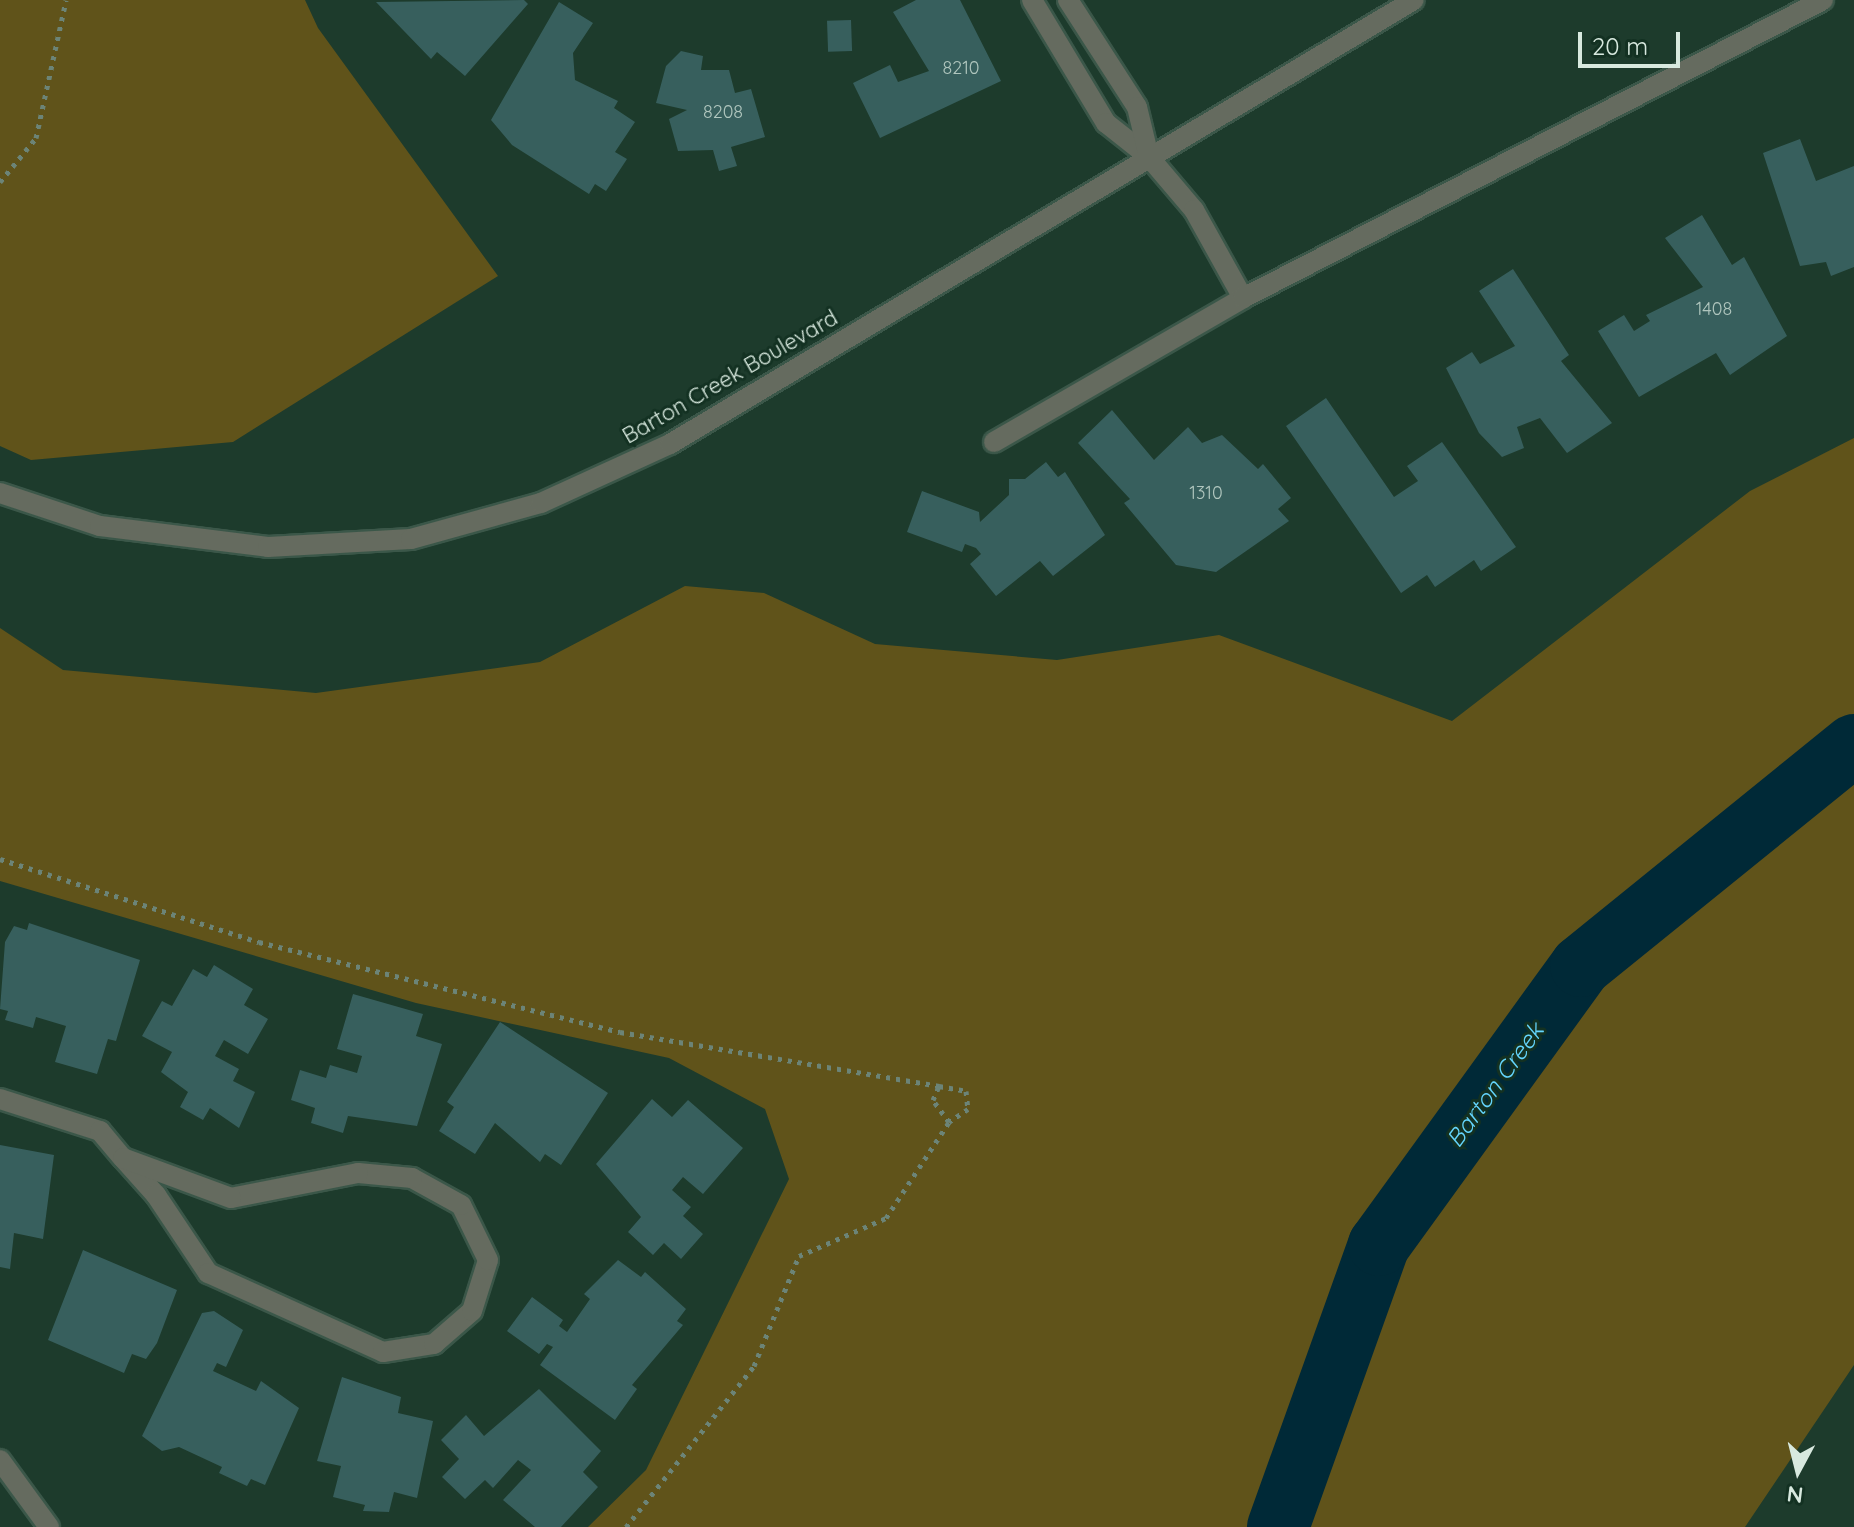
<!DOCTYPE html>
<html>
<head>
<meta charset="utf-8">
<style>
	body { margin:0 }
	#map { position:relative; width:1854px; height:1527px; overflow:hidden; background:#1d3b2c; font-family:Quicksand,sans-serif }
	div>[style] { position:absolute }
	.green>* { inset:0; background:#60531a }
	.river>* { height:62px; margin:-31px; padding:0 31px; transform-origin:31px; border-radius:31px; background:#002937 }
	.building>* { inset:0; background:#375f5d; transform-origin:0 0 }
	.path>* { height:5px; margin-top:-2.5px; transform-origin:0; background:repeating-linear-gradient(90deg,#6c8477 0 4px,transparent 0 10px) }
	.roads { filter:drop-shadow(2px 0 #3b5749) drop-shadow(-2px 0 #3b5749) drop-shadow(0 2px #3b5749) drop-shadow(0 -2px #3b5749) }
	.minor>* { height:20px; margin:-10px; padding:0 10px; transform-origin:10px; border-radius:10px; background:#656b5f }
	.tertiary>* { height:20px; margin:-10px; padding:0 10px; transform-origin:10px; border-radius:10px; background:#656b5f }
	span { translate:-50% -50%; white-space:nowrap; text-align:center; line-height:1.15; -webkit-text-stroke:6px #133122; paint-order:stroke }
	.number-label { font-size:18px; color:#b0c6be }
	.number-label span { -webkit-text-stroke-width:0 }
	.street-label { font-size:22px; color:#d8e9df }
	.water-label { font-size:24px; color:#64d5fd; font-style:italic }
	.north { position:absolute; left:1758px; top:1431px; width:80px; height:80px; -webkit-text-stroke:6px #133122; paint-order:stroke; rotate:187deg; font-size:22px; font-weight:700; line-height:32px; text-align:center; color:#d8e9df }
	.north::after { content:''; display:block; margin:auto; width:28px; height:36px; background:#d8e9df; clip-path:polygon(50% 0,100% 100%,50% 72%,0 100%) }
	.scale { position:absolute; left:1578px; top:32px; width:102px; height:36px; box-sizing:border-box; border:4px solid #d8e9df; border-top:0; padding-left:10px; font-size:24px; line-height:28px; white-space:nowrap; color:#d8e9df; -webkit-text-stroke:6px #133122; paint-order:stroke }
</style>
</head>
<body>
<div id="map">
	<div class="green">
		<div style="clip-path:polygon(0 0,305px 0,318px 28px,498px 276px,233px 442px,31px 460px,0 446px)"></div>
		<div style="clip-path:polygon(1854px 438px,1854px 1365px,1745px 1527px,588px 1527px,646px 1470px,789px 1179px,765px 1109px,669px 1058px,416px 1003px,0 881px,0 628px,63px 670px,316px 693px,540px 662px,685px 586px,764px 593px,875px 644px,1057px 660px,1219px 635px,1452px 721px,1750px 491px)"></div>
	</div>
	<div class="river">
		<div style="left:1278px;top:1527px;width:300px;rotate:-70.3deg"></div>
		<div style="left:1379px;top:1245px;width:344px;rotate:-54.1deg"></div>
		<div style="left:1581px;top:966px;width:351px;rotate:-39deg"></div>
	</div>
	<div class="building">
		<div style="clip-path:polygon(524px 0,528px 4px,465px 76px,437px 52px,431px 59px,376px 2px)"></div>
		<div style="clip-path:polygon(916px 0,960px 0,1001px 81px,880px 138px,853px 83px,890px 65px,898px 82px,929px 71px,893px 12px)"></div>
		<div style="clip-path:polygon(559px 2px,593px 23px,573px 53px,575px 80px,618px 101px,614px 108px,635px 122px,615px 152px,627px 159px,606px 191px,595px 184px,589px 194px,512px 145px,491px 120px)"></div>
		<div style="left:851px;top:20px;width:31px;height:24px;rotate:88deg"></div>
		<div style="clip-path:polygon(681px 51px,703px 56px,701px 70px,729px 70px,735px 93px,751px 89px,765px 137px,731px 147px,737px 166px,719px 171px,713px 150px,678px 151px,669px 119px,687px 110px,656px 103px,666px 66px)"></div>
		<div style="clip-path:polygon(1800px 139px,1816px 181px,1854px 166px,1854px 267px,1831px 276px,1826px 262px,1800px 266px,1763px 153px)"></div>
		<div style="clip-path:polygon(1702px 215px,1732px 265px,1744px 257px,1787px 336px,1730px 375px,1716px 353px,1639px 397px,1598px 331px,1624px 315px,1634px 331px,1650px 321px,1646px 315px,1703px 287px,1665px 238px)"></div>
		<div style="clip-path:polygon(1513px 269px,1569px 355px,1561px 361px,1612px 423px,1567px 453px,1540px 418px,1517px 427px,1524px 448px,1502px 457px,1479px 433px,1446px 368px,1472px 352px,1480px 364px,1515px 346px,1479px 291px)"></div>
		<div style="clip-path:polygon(1326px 398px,1394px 497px,1418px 481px,1407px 466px,1442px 442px,1516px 547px,1481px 571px,1474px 560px,1435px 587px,1427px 575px,1401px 593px,1286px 426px)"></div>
		<div style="clip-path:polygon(1112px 410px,1154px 460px,1188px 427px,1202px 443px,1222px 435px,1258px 469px,1263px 464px,1291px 498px,1278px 509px,1289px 521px,1216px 572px,1176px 565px,1124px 503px,1130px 499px,1078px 443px)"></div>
		<div style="clip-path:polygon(1046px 462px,1058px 477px,1065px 472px,1105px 535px,1053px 576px,1040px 561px,996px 596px,970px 564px,981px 554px,976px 548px,965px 544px,962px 552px,907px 532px,922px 491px,979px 512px,980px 522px,1009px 495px,1009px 479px,1025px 479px)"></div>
		<div style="clip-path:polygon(29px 923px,140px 960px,116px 1041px,108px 1039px,97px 1074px,55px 1062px,66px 1026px,36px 1017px,33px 1028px,5px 1020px,8px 1011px,0 1009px,5px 942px,14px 926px,27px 930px)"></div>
		<div style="clip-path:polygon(214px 965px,253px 989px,244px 1005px,268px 1019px,248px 1054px,224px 1040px,215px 1056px,239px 1069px,233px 1081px,255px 1092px,239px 1128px,210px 1108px,203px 1120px,180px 1107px,188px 1092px,161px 1072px,172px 1052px,142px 1036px,162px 1001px,172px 1006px,193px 969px,207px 977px)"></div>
		<div style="clip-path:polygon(353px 994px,423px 1014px,416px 1036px,442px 1044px,417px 1126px,348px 1116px,343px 1133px,311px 1123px,315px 1108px,291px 1100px,300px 1070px,326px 1078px,330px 1065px,357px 1073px,362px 1056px,337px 1049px)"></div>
		<div style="clip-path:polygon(500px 1022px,608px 1093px,561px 1165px,545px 1154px,540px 1162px,495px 1123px,475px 1154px,439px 1131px,454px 1107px,447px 1102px)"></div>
		<div style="clip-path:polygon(652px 1099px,672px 1117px,688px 1100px,743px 1148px,703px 1194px,683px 1177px,672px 1190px,691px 1207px,683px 1216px,703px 1234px,681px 1259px,664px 1243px,653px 1255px,628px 1232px,641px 1217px,596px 1164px)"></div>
		<div style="clip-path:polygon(0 1145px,54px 1155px,43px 1239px,14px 1233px,10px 1269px,0 1267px)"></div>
		<div style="clip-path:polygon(83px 1250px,177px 1290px,157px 1343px,146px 1359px,132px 1354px,124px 1373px,48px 1340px)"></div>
		<div style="clip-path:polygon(618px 1260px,641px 1277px,645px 1272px,686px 1309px,677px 1321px,683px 1325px,632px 1385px,637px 1389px,615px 1420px,540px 1365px,553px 1347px,547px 1344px,539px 1354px,507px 1331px,532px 1297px,563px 1320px,559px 1326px,567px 1332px,590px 1299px,584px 1294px)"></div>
		<div style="clip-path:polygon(214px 1311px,243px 1330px,226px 1367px,217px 1363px,213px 1371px,256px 1391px,261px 1381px,299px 1408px,265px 1485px,251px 1479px,247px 1486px,219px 1473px,222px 1467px,179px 1447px,162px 1451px,142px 1436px,202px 1313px)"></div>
		<div style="clip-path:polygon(342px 1377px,401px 1397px,398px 1413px,433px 1421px,417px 1498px,394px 1492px,389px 1512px,363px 1511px,365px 1505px,333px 1497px,341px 1466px,317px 1461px)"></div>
		<div style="clip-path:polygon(539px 1389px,601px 1451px,583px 1472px,598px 1487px,561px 1527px,535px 1527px,503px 1500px,531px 1470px,518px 1460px,493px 1488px,485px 1480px,465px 1499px,442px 1477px,459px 1459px,441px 1440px,466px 1415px,484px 1436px)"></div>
	</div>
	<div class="path">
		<div style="left:0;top:182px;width:57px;rotate:-50.7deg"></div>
		<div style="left:36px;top:138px;width:141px;rotate:-77.7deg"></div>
		<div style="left:0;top:859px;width:272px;rotate:17.8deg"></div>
		<div style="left:259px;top:942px;width:372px;rotate:14deg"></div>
		<div style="left:620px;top:1032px;width:324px;rotate:9.6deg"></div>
		<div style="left:939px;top:1086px;width:27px;rotate:10deg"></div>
		<div style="left:966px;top:1091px;width:18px;rotate:84deg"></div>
		<div style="left:968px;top:1109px;width:23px;rotate:146deg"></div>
		<div style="left:949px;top:1122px;width:27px;rotate:-126deg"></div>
		<div style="left:933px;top:1100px;width:15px;rotate:-67deg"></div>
		<div style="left:626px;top:1527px;width:206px;rotate:-51.5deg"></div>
		<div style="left:754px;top:1366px;width:119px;rotate:-67.8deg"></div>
		<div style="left:799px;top:1256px;width:95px;rotate:-23.6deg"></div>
		<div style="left:886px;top:1218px;width:115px;rotate:-56.7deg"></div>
	</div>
	<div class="roads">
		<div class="minor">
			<div style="left:1032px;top:0;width:144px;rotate:59deg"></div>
			<div style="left:1106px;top:123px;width:55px;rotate:38.3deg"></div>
			<div style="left:1149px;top:157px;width:70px;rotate:49.7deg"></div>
			<div style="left:1194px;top:210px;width:101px;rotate:60.9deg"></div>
			<div style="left:1068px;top:0;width:127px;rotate:57.2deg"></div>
			<div style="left:1137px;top:107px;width:51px;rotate:76.5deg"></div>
			<div style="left:994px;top:442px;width:288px;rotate:-30deg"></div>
			<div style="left:1243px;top:298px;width:652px;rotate:-27.19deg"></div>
			<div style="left:0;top:1099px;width:105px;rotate:17.7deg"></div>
			<div style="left:100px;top:1131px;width:35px;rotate:50deg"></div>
			<div style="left:123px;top:1158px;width:50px;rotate:48.3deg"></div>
			<div style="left:156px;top:1195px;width:94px;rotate:56.3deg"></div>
			<div style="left:208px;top:1273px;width:192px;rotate:24.3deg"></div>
			<div style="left:383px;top:1352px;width:52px;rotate:-8.9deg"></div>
			<div style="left:434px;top:1344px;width:50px;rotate:-41deg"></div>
			<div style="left:472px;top:1311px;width:53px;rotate:-72.6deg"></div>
			<div style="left:488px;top:1260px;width:61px;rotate:-116.1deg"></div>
			<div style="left:461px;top:1205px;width:56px;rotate:-151.1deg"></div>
			<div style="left:412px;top:1178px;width:54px;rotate:-174.7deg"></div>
			<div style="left:358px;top:1173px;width:129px;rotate:168.9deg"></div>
			<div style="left:231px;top:1198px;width:115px;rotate:-159.7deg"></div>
			<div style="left:0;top:1460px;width:83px;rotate:53.8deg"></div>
		</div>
		<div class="tertiary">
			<div style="left:0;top:493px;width:105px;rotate:18.3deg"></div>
			<div style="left:100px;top:526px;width:169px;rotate:7.1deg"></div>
			<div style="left:268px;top:547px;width:143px;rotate:-3.2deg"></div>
			<div style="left:411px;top:539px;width:135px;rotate:-15.5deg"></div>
			<div style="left:541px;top:503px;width:142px;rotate:-24.6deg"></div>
			<div style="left:670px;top:444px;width:866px;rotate:-30.83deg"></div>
		</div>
	</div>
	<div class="number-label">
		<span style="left:961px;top:68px">8210</span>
		<span style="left:723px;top:112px">8208</span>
		<span style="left:1714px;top:309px">1408</span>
		<span style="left:1206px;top:493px">1310</span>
	</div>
	<div class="street-label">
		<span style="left:730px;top:377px;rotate:-30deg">Barton Creek Boulevard</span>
	</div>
	<div class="water-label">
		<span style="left:1495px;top:1085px;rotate:-54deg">Barton Creek</span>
	</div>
	<div class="north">N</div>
	<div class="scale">20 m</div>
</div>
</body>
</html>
